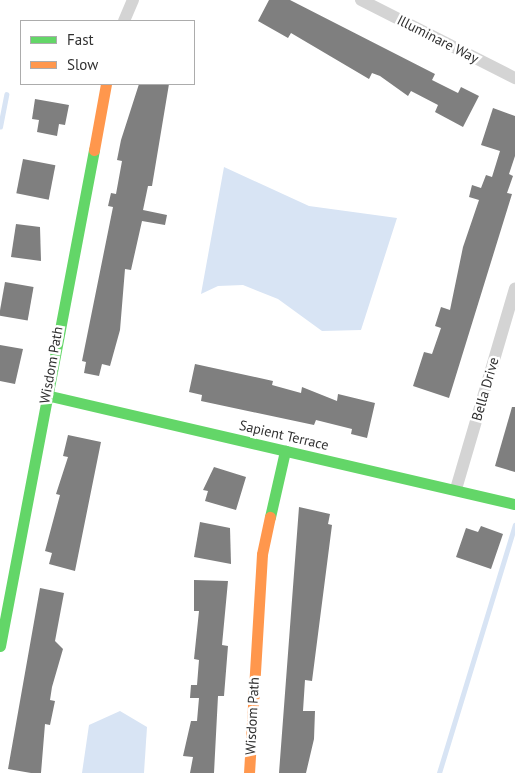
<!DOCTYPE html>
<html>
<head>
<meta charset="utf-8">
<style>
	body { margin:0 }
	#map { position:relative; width:515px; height:773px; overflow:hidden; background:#fff; font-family:"PT Sans",sans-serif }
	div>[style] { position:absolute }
	.water>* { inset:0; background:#d8e4f4 }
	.stream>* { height:4.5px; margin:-2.25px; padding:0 2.25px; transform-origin:2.25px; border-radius:2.25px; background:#d8e4f4 }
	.building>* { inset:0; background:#7f7f7f; transform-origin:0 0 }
	.street>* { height:12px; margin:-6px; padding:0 6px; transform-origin:6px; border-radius:6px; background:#d4d4d4 }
	.fast>* { height:11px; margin:-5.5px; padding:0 5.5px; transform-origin:5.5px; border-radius:5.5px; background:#63d668 }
	.slow>* { height:11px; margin:-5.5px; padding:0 5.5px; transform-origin:5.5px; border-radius:5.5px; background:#ff974d }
	span { translate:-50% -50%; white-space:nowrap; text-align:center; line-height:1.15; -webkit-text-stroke:5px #fff; paint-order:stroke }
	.street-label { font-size:14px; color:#303030 }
	.legend { position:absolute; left:20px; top:20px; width:175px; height:65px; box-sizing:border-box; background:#fff; border:1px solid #acacac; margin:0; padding:6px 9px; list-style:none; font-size:15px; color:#303030 }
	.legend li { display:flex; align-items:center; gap:10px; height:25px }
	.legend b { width:25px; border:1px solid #acacac }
</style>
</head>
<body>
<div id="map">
	<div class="water">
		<div style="clip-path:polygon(224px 167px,309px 206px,397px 218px,361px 330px,322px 331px,278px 299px,243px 285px,218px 286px,201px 294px)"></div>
		<div style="clip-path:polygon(120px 711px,147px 727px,144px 773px,82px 773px,89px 725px)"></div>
	</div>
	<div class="stream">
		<div style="left:0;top:127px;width:33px;rotate:-79deg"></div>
		<div style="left:439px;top:773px;width:259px;rotate:-73deg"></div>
	</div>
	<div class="building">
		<div style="clip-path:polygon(269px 0,290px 0,435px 74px,432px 80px,458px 93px,461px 87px,479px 96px,463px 127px,435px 112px,438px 105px,411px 91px,408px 96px,380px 76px,372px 73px,369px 79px,291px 33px,288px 38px,258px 21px)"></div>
		<div style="clip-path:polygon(139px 84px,169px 84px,152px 186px,148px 186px,143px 210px,167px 215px,165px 225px,142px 221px,131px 270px,125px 269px,120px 330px,110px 366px,102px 364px,99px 376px,84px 373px,86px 362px,82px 361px,113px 207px,108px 206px,111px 193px,116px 194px,122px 161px,117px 160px,121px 140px)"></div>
		<div style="clip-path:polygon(35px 99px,69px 105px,65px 125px,59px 124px,57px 136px,37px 132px,39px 120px,32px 119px)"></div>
		<div style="clip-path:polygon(493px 108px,515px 116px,515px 156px,509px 174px,513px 176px,507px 193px,512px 194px,449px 398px,413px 386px,424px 352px,432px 354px,441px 328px,435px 326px,441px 307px,450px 310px,463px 247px,479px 200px,469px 197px,472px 185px,481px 188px,486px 175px,492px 177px,500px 151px,481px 145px)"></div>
		<div style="left:23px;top:159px;width:33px;height:35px;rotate:11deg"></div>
		<div style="clip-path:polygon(16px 224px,40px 227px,41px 261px,11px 257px)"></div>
		<div style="left:5px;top:282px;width:29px;height:34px;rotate:10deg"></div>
		<div style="clip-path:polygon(0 345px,23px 349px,15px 384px,0 381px)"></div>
		<div style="clip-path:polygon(195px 364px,273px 381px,272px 385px,301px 393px,302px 387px,337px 401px,338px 394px,375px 403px,367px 438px,351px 434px,352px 429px,316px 420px,314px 425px,201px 401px,202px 395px,189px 392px)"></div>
		<div style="clip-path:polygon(512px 407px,515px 407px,515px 472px,495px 466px)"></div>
		<div style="clip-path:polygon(68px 435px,101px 442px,75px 571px,49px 564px,52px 553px,45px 551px,60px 495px,56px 494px,68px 457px,63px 456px)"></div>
		<div style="clip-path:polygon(214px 467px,246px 477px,236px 510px,205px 501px,208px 491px,203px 490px)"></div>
		<div style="clip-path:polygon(299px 507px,330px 514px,328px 524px,332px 525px,312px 681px,305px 680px,303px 711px,315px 711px,314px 739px,306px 773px,279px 773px)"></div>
		<div style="clip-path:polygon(200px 522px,230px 528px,231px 564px,194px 557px)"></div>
		<div style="clip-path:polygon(481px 526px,503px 534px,491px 569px,456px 557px,466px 528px,478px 532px)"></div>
		<div style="clip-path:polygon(194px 580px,228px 581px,222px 645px,228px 646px,224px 696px,218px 696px,214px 773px,190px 773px,193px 757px,183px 756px,191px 721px,197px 721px,199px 698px,190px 698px,191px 685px,197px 685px,199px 660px,194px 659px,199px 611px,194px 611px)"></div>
		<div style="clip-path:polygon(40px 588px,64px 593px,55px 641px,63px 649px,52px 687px,50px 700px,55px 701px,50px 725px,45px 724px,41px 773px,31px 773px,8px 769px)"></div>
	</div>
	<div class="street">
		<div style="left:361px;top:0;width:173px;rotate:26.9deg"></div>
		<div style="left:124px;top:21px;width:23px;rotate:-67deg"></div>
		<div style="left:456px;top:489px;width:209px;rotate:-73.6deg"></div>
	</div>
	<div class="fast">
		<div style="left:46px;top:395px;width:481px;rotate:13.1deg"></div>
		<div style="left:270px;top:517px;width:68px;rotate:-77.2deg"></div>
		<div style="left:0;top:646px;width:505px;rotate:-79.27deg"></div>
	</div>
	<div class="slow">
		<div style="left:94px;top:150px;width:67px;rotate:-79.7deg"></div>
		<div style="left:249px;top:773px;width:219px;rotate:-86.6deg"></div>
		<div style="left:262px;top:554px;width:38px;rotate:-78deg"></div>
	</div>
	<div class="street-label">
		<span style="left:438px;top:39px;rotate:27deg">Illuminare Way</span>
		<span style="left:51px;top:365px;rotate:-80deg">Wisdom Path</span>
		<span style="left:485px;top:389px;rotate:-74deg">Bella Drive</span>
		<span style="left:284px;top:435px;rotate:13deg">Sapient Terrace</span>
		<span style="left:252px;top:716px;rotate:-87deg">Wisdom Path</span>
	</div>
	<ul class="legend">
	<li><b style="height:6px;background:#63d668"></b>Fast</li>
	<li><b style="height:6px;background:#ff974d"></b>Slow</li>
	</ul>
</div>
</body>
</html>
